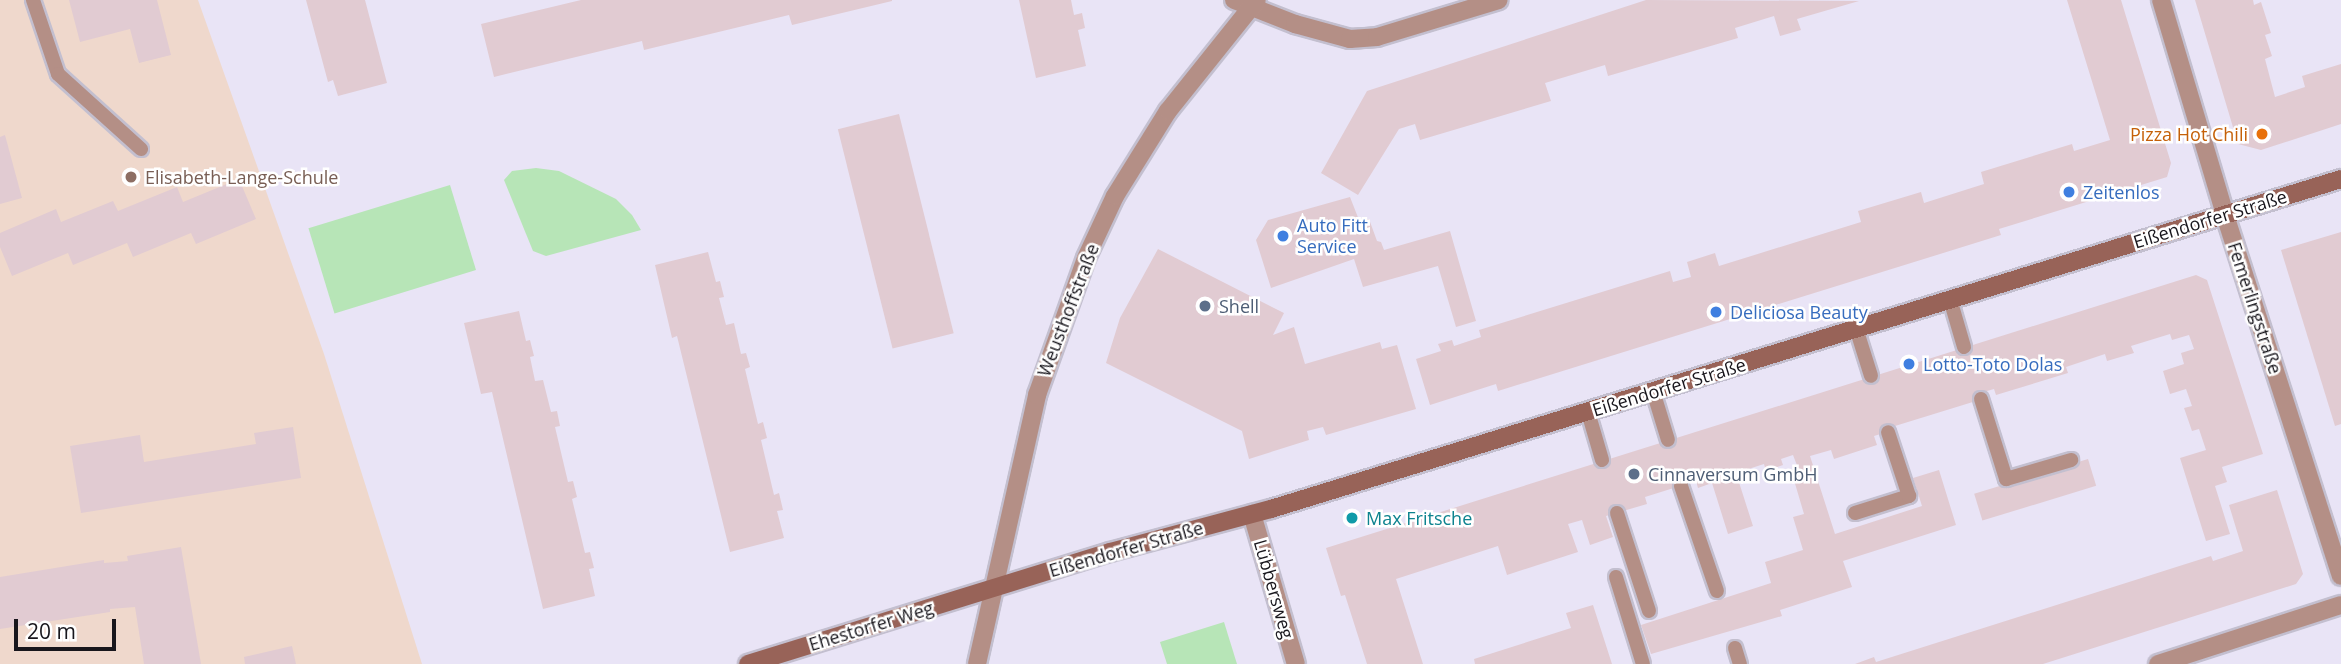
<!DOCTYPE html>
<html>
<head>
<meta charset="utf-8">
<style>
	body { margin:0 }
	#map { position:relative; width:2341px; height:664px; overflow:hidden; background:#e9e4f6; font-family:"Open Sans",sans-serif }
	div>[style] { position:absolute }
	.education>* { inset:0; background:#efd8cc }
	.green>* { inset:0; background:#b7e5b7; transform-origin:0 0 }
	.building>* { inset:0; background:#e1cbd2; transform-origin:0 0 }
	.roads { filter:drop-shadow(2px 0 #c3bfcf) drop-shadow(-2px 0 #c3bfcf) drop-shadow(0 2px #c3bfcf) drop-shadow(0 -2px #c3bfcf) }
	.service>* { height:14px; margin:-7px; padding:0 7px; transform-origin:7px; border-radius:7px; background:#b48f86 }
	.minor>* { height:18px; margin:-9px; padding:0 9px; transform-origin:9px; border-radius:9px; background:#b48f86 }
	.tertiary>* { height:18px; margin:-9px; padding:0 9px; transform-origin:9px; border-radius:9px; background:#b48f86 }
	.secondary>* { height:18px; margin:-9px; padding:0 9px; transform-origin:9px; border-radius:9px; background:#986358 }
	.dots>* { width:19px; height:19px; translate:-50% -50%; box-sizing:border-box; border:4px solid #fff; border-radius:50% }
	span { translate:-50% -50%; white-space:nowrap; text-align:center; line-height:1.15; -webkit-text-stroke:5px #fff; paint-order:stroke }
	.food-label { font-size:18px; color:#c56008 }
	.right { translate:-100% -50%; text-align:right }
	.education-label { font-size:18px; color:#785e54 }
	.left { translate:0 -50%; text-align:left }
	.shop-label { font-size:18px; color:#366cbe }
	.street-label { font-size:18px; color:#18161c }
	.service-label { font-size:18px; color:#4e5e75 }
	.culture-label { font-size:18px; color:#0d838f }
	.scale { position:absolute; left:14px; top:619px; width:102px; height:32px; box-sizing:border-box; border:4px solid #18161c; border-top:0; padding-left:9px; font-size:21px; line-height:24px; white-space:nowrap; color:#18161c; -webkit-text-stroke:5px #fff; paint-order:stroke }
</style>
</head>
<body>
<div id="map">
	<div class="education">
		<div style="clip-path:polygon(0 0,198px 0,324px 354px,422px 664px,0 664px)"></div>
	</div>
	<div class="green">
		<div style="clip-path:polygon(536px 168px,559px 171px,616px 199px,632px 215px,641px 230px,546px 256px,533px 251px,504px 180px,512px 171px)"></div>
		<div style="left:450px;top:185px;width:89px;height:148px;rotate:73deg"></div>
		<div style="clip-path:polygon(1224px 622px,1237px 664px,1167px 664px,1160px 642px)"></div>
	</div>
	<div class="building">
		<div style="clip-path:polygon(69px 0,157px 0,171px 55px,139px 63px,130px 29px,80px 42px)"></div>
		<div style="clip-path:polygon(306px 0,365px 0,387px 83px,338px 96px,333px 80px,328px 82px)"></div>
		<div style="clip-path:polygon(581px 0,892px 0,892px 1px,792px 25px,789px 15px,644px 50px,642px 41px,494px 77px,481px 24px)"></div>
		<div style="clip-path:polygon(1019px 0,1071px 0,1074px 15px,1082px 13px,1085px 28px,1078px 30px,1086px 66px,1036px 78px)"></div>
		<div style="clip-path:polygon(1646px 0,1859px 1px,1797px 19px,1801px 30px,1780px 36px,1774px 16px,1735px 28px,1738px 38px,1608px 76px,1605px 65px,1545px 83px,1551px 101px,1420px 140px,1415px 124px,1399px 129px,1358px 195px,1321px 173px,1367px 91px)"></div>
		<div style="clip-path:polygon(2067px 0,2121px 0,2171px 163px,2167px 177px,1999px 229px,2001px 235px,1940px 254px,1498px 391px,1496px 384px,1430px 405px,1416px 359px,1441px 351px,1438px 344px,1452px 340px,1454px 346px,1481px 337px,1479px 330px,1670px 271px,1673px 282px,1691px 277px,1687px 262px,1715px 253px,1719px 266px,1861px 222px,1858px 211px,1921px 192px,1924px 203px,1984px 184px,1981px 172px,2072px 144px,2074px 151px,2110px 140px)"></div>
		<div style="clip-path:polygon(2195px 0,2253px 0,2254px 5px,2261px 2px,2271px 33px,2265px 35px,2272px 56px,2265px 59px,2275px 97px,2305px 87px,2302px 76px,2341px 64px,2341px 124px,2261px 150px,2238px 144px)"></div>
		<div style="left:899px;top:114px;width:226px;height:63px;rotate:76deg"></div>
		<div style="clip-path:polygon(5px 135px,22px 198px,0 204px,0 137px)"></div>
		<div style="clip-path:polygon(239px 179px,256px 219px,196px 244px,191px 233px,133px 257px,127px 243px,73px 265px,68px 253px,12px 276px,0 247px,0 233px,56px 209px,61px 222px,113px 201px,118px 211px,177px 187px,183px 202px)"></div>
		<div style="clip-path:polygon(1350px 197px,1359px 220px,1369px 219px,1377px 241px,1381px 242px,1384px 250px,1450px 231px,1476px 321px,1456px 327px,1438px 266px,1363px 287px,1354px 259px,1271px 288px,1256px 240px,1268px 220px)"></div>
		<div style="clip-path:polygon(2341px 232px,2341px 424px,2335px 426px,2281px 250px)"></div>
		<div style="clip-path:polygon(1158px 249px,1284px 313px,1273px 335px,1294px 327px,1305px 364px,1380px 342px,1382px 349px,1397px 345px,1416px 409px,1326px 435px,1323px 427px,1307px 431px,1309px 440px,1249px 459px,1242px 431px,1106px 363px,1120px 318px)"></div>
		<div style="clip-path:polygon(708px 252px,716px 282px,720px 281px,724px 297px,719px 298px,726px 325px,734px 323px,741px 354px,746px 353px,750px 367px,745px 369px,758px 424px,763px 422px,767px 438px,761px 440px,774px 495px,779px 493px,783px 510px,777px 511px,784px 538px,730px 552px,677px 336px,672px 338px,655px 265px)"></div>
		<div style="clip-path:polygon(2196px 275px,2207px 280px,2263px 454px,2222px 467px,2227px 482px,2215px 486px,2230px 534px,2206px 541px,2180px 458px,2206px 450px,2199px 429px,2192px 431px,2184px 408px,2192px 406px,2186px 389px,2170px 394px,2163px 371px,2184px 364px,2181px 353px,2194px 349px,2189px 335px,2172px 340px,2170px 334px,2131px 346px,2134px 353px,2107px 361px,2105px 354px,2066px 367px,2068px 373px,1996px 395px,1994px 389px,1987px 391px,1989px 397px,1895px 426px,1897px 429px,1874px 436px,1877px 445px,1834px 459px,1831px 450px,1810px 456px,1835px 534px,1922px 506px,1913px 478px,1939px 470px,1956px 525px,1843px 561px,1852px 587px,1780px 610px,1782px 616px,1651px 654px,1641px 625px,1771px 583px,1765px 562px,1803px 550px,1793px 517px,1804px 514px,1791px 470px,1798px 468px,1793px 455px,1781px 459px,1783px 465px,1766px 471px,1764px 464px,1736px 473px,1753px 526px,1728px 534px,1712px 483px,1698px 488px,1696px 481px,1645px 497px,1647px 504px,1606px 516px,1613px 537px,1590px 545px,1582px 520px,1568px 524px,1578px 552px,1507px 575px,1498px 546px,1396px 579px,1423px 664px,1367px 664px,1345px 595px,1341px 596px,1326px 548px)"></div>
		<div style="clip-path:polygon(519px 311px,526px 341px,530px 340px,534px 356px,530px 357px,535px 381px,543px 380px,551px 412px,557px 411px,560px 426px,555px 427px,568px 482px,573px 481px,577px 497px,572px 499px,585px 553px,590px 552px,594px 568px,589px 569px,595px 596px,543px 609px,492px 392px,481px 394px,464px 323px)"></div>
		<div style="clip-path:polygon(293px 427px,301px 478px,81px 513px,70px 446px,140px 435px,144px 462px,256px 444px,254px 433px)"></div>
		<div style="left:2088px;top:459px;width:28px;height:119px;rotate:73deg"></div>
		<div style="clip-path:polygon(2277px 490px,2303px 574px,2296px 584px,2043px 664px,1855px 664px,1874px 657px,1876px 662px,2211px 556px,2213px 561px,2243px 551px,2229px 505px)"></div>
		<div style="clip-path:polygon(181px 547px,201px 664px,144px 664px,135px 607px,110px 609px,110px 612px,0 629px,0 577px,104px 560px,104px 563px,128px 561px,127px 556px)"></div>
		<div style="clip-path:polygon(1593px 605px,1612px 664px,1475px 664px,1474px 659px,1571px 628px,1566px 613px)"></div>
		<div style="clip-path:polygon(292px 646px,296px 664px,245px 664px,244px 657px)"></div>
	</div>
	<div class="roads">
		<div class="service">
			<div style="left:33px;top:0;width:78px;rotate:71.3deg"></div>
			<div style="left:58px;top:74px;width:112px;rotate:42.1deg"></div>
			<div style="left:1950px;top:299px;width:50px;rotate:73.7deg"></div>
			<div style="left:1856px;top:328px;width:50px;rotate:72.6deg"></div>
			<div style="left:1653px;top:391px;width:51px;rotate:73deg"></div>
			<div style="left:1981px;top:399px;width:84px;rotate:72.6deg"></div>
			<div style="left:2006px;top:479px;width:68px;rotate:-16.3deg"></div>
			<div style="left:1588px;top:412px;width:50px;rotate:73.7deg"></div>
			<div style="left:1681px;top:486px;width:111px;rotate:71.1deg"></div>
			<div style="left:1617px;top:513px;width:103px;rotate:71.9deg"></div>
			<div style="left:1855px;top:513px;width:57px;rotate:-17.5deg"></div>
			<div style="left:1909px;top:496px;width:67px;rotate:-108.2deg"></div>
			<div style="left:1616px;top:577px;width:91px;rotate:72.8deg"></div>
			<div style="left:1735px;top:648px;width:17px;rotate:73deg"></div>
		</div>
		<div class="minor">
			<div style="left:1234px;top:0;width:66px;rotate:21.5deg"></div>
			<div style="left:1295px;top:24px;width:57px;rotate:15.3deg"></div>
			<div style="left:1350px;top:39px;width:27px;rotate:-4deg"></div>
			<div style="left:1377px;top:37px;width:127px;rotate:-16.9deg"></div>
			<div style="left:2161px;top:0;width:224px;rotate:73.4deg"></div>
			<div style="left:2225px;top:215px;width:379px;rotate:72.2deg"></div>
			<div style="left:1252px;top:514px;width:156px;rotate:73.7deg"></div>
			<div style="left:2158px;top:664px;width:192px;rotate:-17.9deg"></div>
		</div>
		<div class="tertiary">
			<div style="left:977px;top:664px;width:276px;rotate:-77.4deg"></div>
			<div style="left:1037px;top:395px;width:145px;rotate:-70.3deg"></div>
			<div style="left:1086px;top:258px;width:68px;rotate:-64.9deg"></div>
			<div style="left:1115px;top:196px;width:100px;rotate:-58.1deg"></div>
			<div style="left:1168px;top:111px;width:142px;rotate:-51.3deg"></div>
		</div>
		<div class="secondary">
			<div style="left:748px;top:664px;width:379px;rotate:-17.2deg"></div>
			<div style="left:1110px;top:552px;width:167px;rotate:-15deg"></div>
			<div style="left:1271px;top:509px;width:1120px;rotate:-17.14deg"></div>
		</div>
	</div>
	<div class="dots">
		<div style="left:2262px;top:134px;background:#e8710a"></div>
		<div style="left:131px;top:177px;background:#8d6e63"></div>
		<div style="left:2069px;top:192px;background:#3f7fe0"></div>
		<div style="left:1283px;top:236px;background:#3f7fe0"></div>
		<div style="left:1205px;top:306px;background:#5c6f8a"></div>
		<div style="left:1716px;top:312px;background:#3f7fe0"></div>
		<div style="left:1909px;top:364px;background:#3f7fe0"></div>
		<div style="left:1634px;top:474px;background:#5c6f8a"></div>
		<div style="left:1352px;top:518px;background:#0f9aa8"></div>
	</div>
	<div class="food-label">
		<span class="right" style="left:2248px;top:134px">Pizza Hot Chili</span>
	</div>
	<div class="education-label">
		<span class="left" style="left:145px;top:177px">Elisabeth-Lange-Schule</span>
	</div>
	<div class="shop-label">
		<span class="left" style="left:2083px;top:192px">Zeitenlos</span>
		<span class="left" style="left:1297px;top:236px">Auto Fitt<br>Service</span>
		<span class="left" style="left:1730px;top:312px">Deliciosa Beauty</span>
		<span class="left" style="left:1923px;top:364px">Lotto-Toto Dolas</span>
	</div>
	<div class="street-label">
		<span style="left:2210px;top:219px;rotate:-17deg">Eißendorfer Straße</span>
		<span style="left:2255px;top:308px;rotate:72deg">Femerlingstraße</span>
		<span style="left:1068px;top:310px;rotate:-69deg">Weusthoffstraße</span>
		<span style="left:1669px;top:387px;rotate:-17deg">Eißendorfer Straße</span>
		<span style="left:1126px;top:549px;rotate:-16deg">Eißendorfer Straße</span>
		<span style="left:1274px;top:589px;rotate:74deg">Lübbersweg</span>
		<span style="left:871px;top:626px;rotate:-17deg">Ehestorfer Weg</span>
	</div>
	<div class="service-label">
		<span class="left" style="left:1219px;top:306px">Shell</span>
		<span class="left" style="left:1648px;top:474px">Cinnaversum GmbH</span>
	</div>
	<div class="culture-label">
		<span class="left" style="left:1366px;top:518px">Max Fritsche</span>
	</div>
	<div class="scale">20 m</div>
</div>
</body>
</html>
